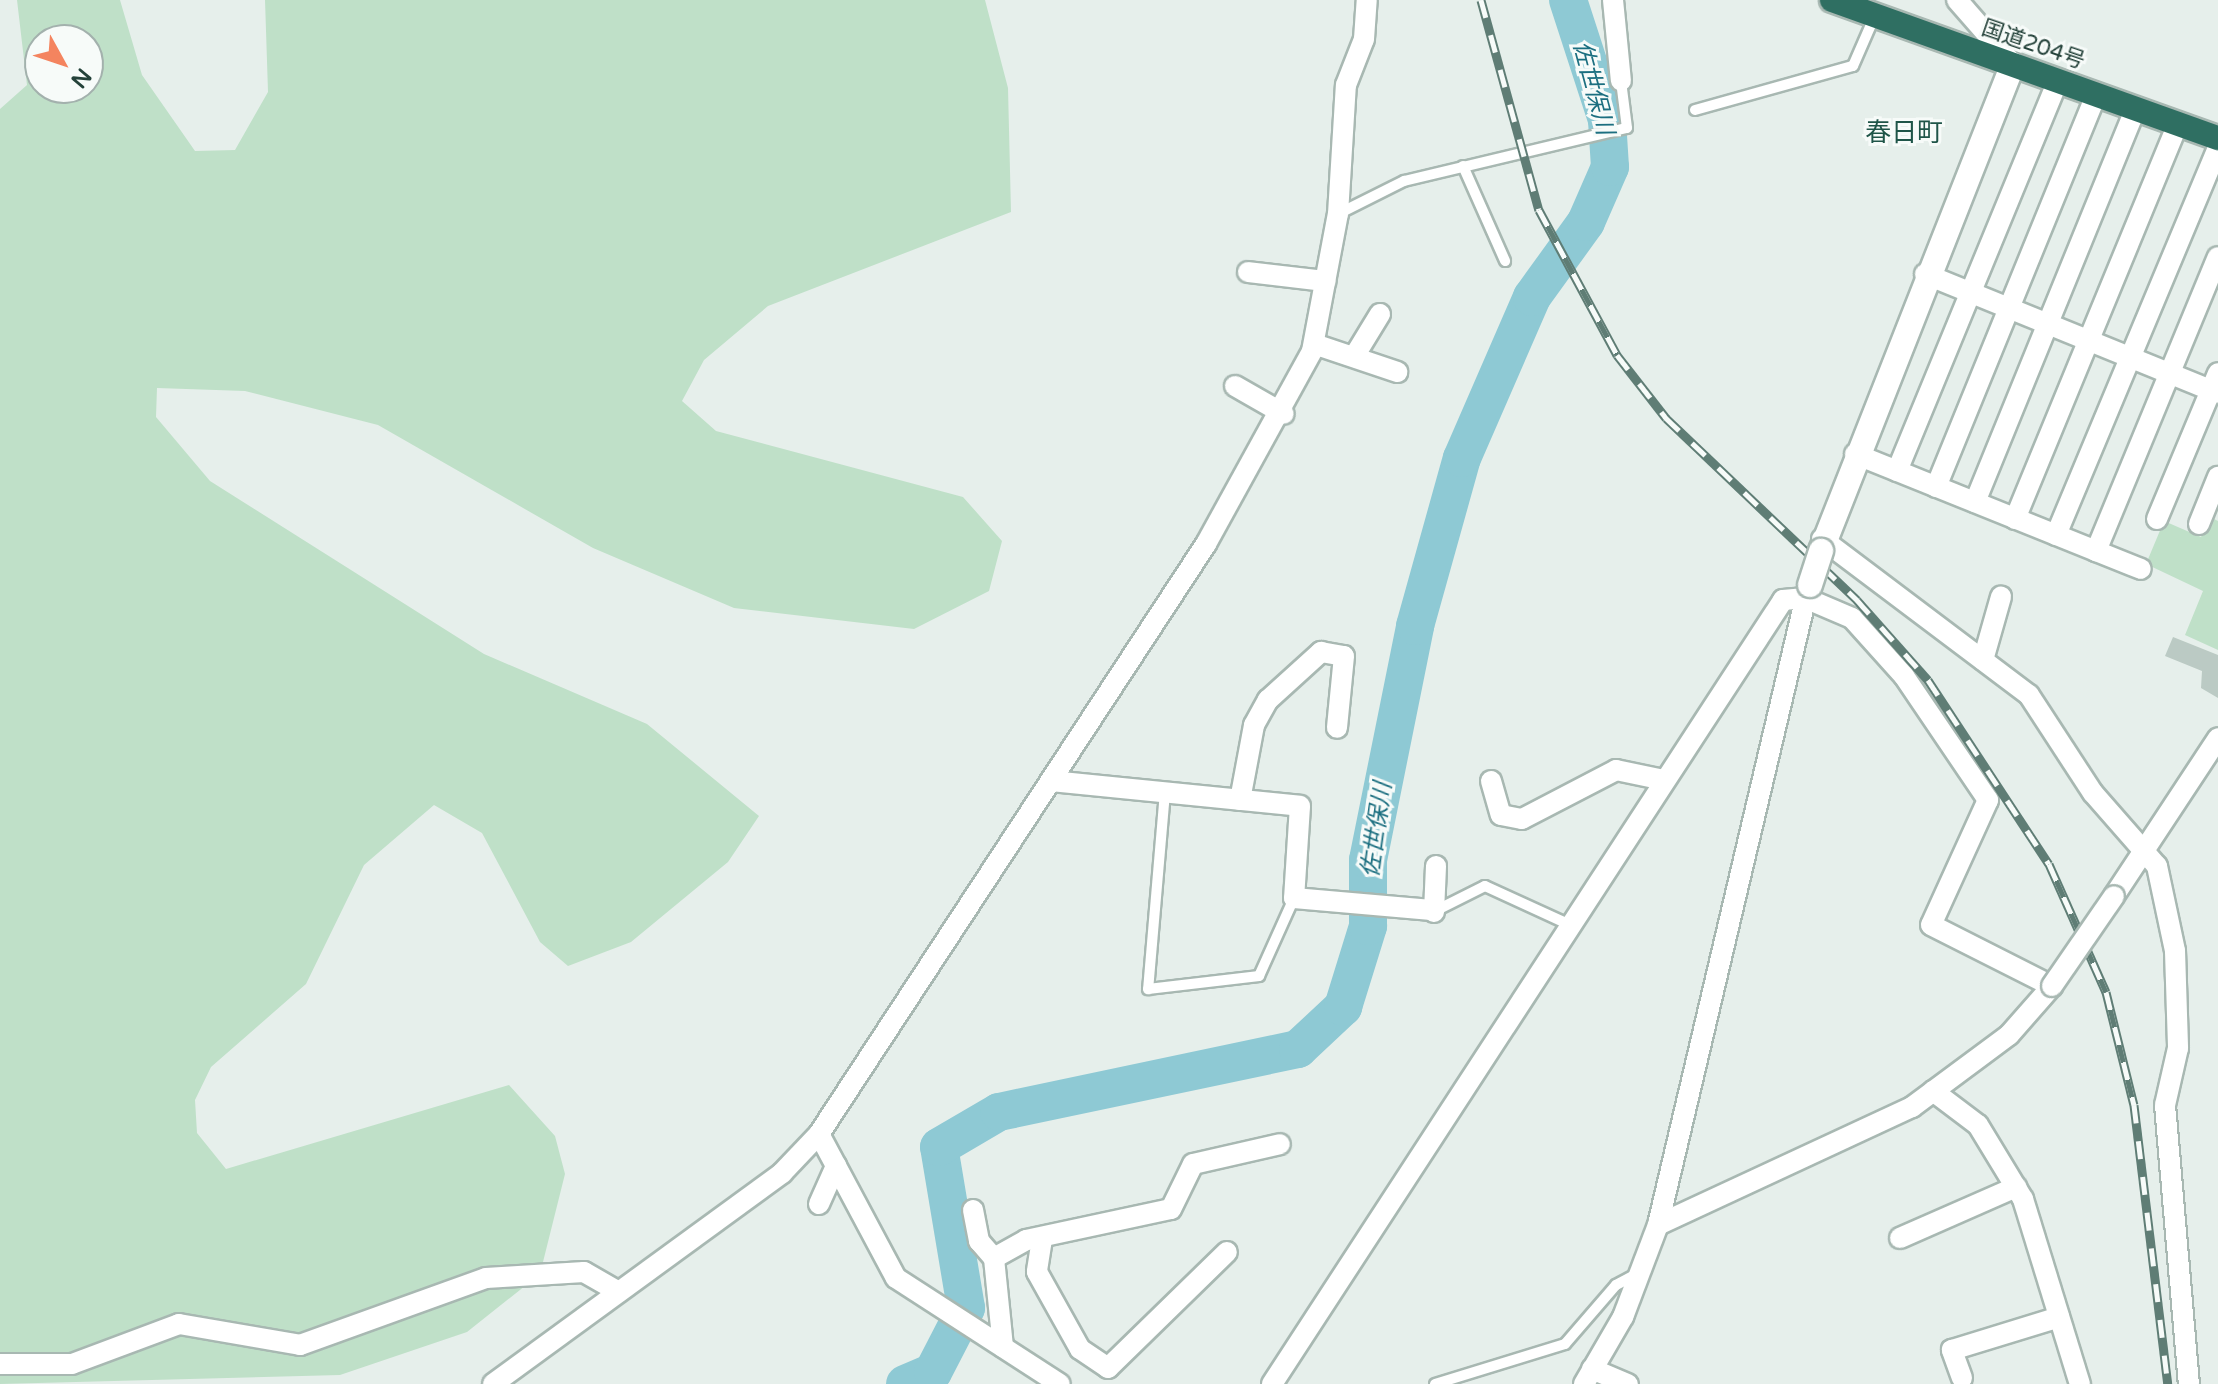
<!DOCTYPE html>
<html>
<head>
<meta charset="utf-8">
<style>
	body { margin:0 }
	#map { position:relative; width:2218px; height:1384px; overflow:hidden; background:#e6efeb; font-family:"Varela Round","Noto Sans JP",sans-serif }
	div>[style] { position:absolute }
	.green>* { inset:0; background:#bfe0c8 }
	.river>* { height:38px; margin:-19px; padding:0 19px; transform-origin:19px; border-radius:19px; background:#8ec9d4 }
	.building>* { inset:0; background:#bbcac4 }
	.roads { filter:drop-shadow(2px 0 #a8b8b2) drop-shadow(-2px 0 #a8b8b2) drop-shadow(0 2px #a8b8b2) drop-shadow(0 -2px #a8b8b2) }
	.lane>* { height:10px; margin:-5px; padding:0 5px; transform-origin:5px; border-radius:5px; background:#fff }
	.street>* { height:20px; margin:-10px; padding:0 10px; transform-origin:10px; border-radius:10px; background:#fff }
	.secondary>* { height:24px; margin:-12px; padding:0 12px; transform-origin:12px; border-radius:12px; background:#fff }
	.highway>* { height:24px; margin:-12px; padding:0 12px; transform-origin:12px; border-radius:12px; background:#2f6f62 }
	.rail>* { height:9px; margin-top:-4.5px; transform-origin:0; background:repeating-linear-gradient(90deg,#f7fbf9 0 18px,#5f7d75 0 36px); box-sizing:border-box; border-block:2px solid #5f7d75 }
	.bridges { filter:drop-shadow(2px 0 #a8b8b2) drop-shadow(-2px 0 #a8b8b2) drop-shadow(0 2px #a8b8b2) drop-shadow(0 -2px #a8b8b2) }
	.street-bridge>* { height:20px; margin:-10px; padding:0 10px; transform-origin:10px; border-radius:10px; background:#fff }
	.secondary-bridge>* { height:24px; margin:-12px; padding:0 12px; transform-origin:12px; border-radius:12px; background:#fff }
	span { translate:-50% -50%; white-space:nowrap; text-align:center; line-height:1.15; -webkit-text-stroke:6px #f7fbf9; paint-order:stroke }
	.street-label { font-size:22px; color:#24423a }
	.water-label { font-size:24px; color:#1c6f80; font-style:italic }
	.quarter-label { font-size:26px; color:#1f5548 }
	.north { position:absolute; left:24px; top:24px; width:80px; height:80px; box-sizing:border-box; background:#f7fbf9; border:2px solid #a3b1ad; border-radius:50%; rotate:130deg; font-size:22px; font-weight:700; line-height:32px; text-align:center; color:#24423a }
	.north::after { content:''; display:block; margin:auto; width:28px; height:36px; background:#f4845f; clip-path:polygon(50% 0,100% 100%,50% 72%,0 100%) }
</style>
</head>
<body>
<div id="map">
	<div class="green">
		<div style="clip-path:polygon(evenodd,17px 0,120px 0,142px 75px,195px 151px,235px 150px,268px 92px,265px 0,985px 0,1008px 88px,1011px 212px,768px 306px,704px 360px,682px 401px,716px 431px,963px 497px,1002px 541px,989px 591px,914px 629px,734px 608px,593px 548px,378px 425px,245px 391px,157px 388px,156px 417px,210px 481px,484px 654px,647px 724px,759px 816px,728px 862px,631px 942px,568px 966px,540px 942px,482px 833px,434px 805px,364px 865px,306px 984px,211px 1067px,195px 1100px,197px 1133px,226px 1169px,509px 1085px,555px 1136px,565px 1174px,540px 1274px,467px 1332px,340px 1375px,0 1384px,0 109px,27px 85px,17px 0,40px 40px,88px 40px,88px 88px,40px 88px,40px 40px)"></div>
		<div style="clip-path:polygon(2210px 517px,2218px 521px,2218px 650px,2185px 635px,2203px 591px,2146px 564px,2164px 521px,2201px 537px)"></div>
	</div>
	<div class="river">
		<div style="left:905px;top:1384px;width:30px;rotate:-23deg"></div>
		<div style="left:933px;top:1372px;width:72px;rotate:-62.7deg"></div>
		<div style="left:966px;top:1308px;width:163px;rotate:-99.5deg"></div>
		<div style="left:939px;top:1147px;width:69px;rotate:-30.3deg"></div>
		<div style="left:999px;top:1112px;width:306px;rotate:-11.9deg"></div>
		<div style="left:1298px;top:1049px;width:62px;rotate:-43deg"></div>
		<div style="left:1343px;top:1007px;width:85px;rotate:-72.8deg"></div>
		<div style="left:1368px;top:926px;width:66px;rotate:-90deg"></div>
		<div style="left:1368px;top:860px;width:239px;rotate:-78.6deg"></div>
		<div style="left:1415px;top:626px;width:174px;rotate:-74.4deg"></div>
		<div style="left:1462px;top:458px;width:176px;rotate:-66.5deg"></div>
		<div style="left:1532px;top:297px;width:92px;rotate:-54.2deg"></div>
		<div style="left:1586px;top:222px;width:60px;rotate:-66.4deg"></div>
		<div style="left:1610px;top:167px;width:47px;rotate:-93.7deg"></div>
		<div style="left:1607px;top:120px;width:126px;rotate:-108deg"></div>
	</div>
	<div class="building">
		<div style="clip-path:polygon(2173px 637px,2218px 655px,2218px 698px,2201px 688px,2202px 671px,2165px 656px)"></div>
	</div>
	<div class="roads">
		<div class="lane">
			<div style="left:1695px;top:110px;width:164px;rotate:-15.6deg"></div>
			<div style="left:1853px;top:66px;width:50px;rotate:-66.5deg"></div>
			<div style="left:1463px;top:166px;width:104px;rotate:66.1deg"></div>
			<div style="left:1338px;top:214px;width:74px;rotate:-26.6deg"></div>
			<div style="left:1404px;top:181px;width:229px;rotate:-13.4deg"></div>
			<div style="left:1627px;top:128px;width:47px;rotate:-97.3deg"></div>
			<div style="left:1165px;top:792px;width:198px;rotate:94.9deg"></div>
			<div style="left:1148px;top:989px;width:112px;rotate:-6.7deg"></div>
			<div style="left:1259px;top:976px;width:85px;rotate:-65.8deg"></div>
			<div style="left:1433px;top:912px;width:58px;rotate:-26.6deg"></div>
			<div style="left:1485px;top:886px;width:91px;rotate:24.6deg"></div>
			<div style="left:1435px;top:1384px;width:136px;rotate:-17.1deg"></div>
			<div style="left:1565px;top:1344px;width:78px;rotate:-49.2deg"></div>
			<div style="left:1616px;top:1285px;width:24px;rotate:-28deg"></div>
		</div>
		<div class="street">
			<div style="left:1613px;top:0;width:81px;rotate:84.4deg"></div>
			<div style="left:1957px;top:0;width:85px;rotate:48.8deg"></div>
			<div style="left:1248px;top:272px;width:78px;rotate:6.7deg"></div>
			<div style="left:1925px;top:274px;width:316px;rotate:22.1deg"></div>
			<div style="left:1314px;top:344px;width:88px;rotate:18.6deg"></div>
			<div style="left:1355px;top:355px;width:48px;rotate:-58.6deg"></div>
			<div style="left:1235px;top:386px;width:56px;rotate:29.7deg"></div>
			<div style="left:1855px;top:454px;width:260px;rotate:21.9deg"></div>
			<div style="left:2096px;top:551px;width:318px;rotate:-67.5deg"></div>
			<div style="left:1897px;top:471px;width:423px;rotate:-67.6deg"></div>
			<div style="left:1936px;top:487px;width:424px;rotate:-67.8deg"></div>
			<div style="left:1975px;top:502px;width:426px;rotate:-67.8deg"></div>
			<div style="left:2015px;top:519px;width:428px;rotate:-67.6deg"></div>
			<div style="left:2157px;top:519px;width:158px;rotate:-67.3deg"></div>
			<div style="left:2199px;top:524px;width:51px;rotate:-68deg"></div>
			<div style="left:2056px;top:535px;width:420px;rotate:-67.3deg"></div>
			<div style="left:1822px;top:539px;width:259px;rotate:37deg"></div>
			<div style="left:2029px;top:695px;width:117px;rotate:56.9deg"></div>
			<div style="left:2093px;top:793px;width:97px;rotate:48.8deg"></div>
			<div style="left:2157px;top:866px;width:87px;rotate:78deg"></div>
			<div style="left:2175px;top:951px;width:97px;rotate:88.2deg"></div>
			<div style="left:2178px;top:1048px;width:58px;rotate:102.8deg"></div>
			<div style="left:2165px;top:1105px;width:280px;rotate:85.1deg"></div>
			<div style="left:2096px;top:551px;width:48px;rotate:21.8deg"></div>
			<div style="left:1983px;top:660px;width:66px;rotate:-74.1deg"></div>
			<div style="left:1051px;top:781px;width:250px;rotate:5.7deg"></div>
			<div style="left:1300px;top:806px;width:92px;rotate:93.7deg"></div>
			<div style="left:1294px;top:898px;width:138px;rotate:5deg"></div>
			<div style="left:1491px;top:781px;width:35px;rotate:74deg"></div>
			<div style="left:1501px;top:815px;width:21px;rotate:11deg"></div>
			<div style="left:1522px;top:819px;width:106px;rotate:-27.5deg"></div>
			<div style="left:1616px;top:770px;width:49px;rotate:11.8deg"></div>
			<div style="left:1240px;top:800px;width:76px;rotate:-79.4deg"></div>
			<div style="left:1254px;top:725px;width:29px;rotate:-61deg"></div>
			<div style="left:1268px;top:700px;width:72px;rotate:-42.2deg"></div>
			<div style="left:1321px;top:652px;width:23px;rotate:10deg"></div>
			<div style="left:1344px;top:656px;width:72px;rotate:95.6deg"></div>
			<div style="left:2114px;top:896px;width:189px;rotate:-56.6deg"></div>
			<div style="left:1434px;top:912px;width:46px;rotate:-87.5deg"></div>
			<div style="left:1933px;top:1091px;width:56px;rotate:37.1deg"></div>
			<div style="left:1978px;top:1125px;width:87px;rotate:58.7deg"></div>
			<div style="left:2023px;top:1199px;width:194px;rotate:72.9deg"></div>
			<div style="left:819px;top:1134px;width:163px;rotate:61.9deg"></div>
			<div style="left:896px;top:1278px;width:195px;rotate:32.9deg"></div>
			<div style="left:819px;top:1204px;width:42px;rotate:-65.9deg"></div>
			<div style="left:973px;top:1210px;width:32px;rotate:79deg"></div>
			<div style="left:979px;top:1241px;width:23px;rotate:49deg"></div>
			<div style="left:1900px;top:1238px;width:127px;rotate:-23.7deg"></div>
			<div style="left:1042px;top:1239px;width:33px;rotate:99deg"></div>
			<div style="left:1037px;top:1272px;width:88px;rotate:60.8deg"></div>
			<div style="left:1080px;top:1349px;width:34px;rotate:34deg"></div>
			<div style="left:1108px;top:1368px;width:166px;rotate:-44.3deg"></div>
			<div style="left:1003px;top:1347px;width:89px;rotate:-95.8deg"></div>
			<div style="left:994px;top:1258px;width:37px;rotate:-29deg"></div>
			<div style="left:1026px;top:1240px;width:148px;rotate:-12.1deg"></div>
			<div style="left:1171px;top:1209px;width:50px;rotate:-63.9deg"></div>
			<div style="left:1193px;top:1164px;width:89px;rotate:-12.9deg"></div>
			<div style="left:0;top:1364px;width:72px"></div>
			<div style="left:72px;top:1364px;width:114px;rotate:-20.5deg"></div>
			<div style="left:179px;top:1324px;width:123px;rotate:9.8deg"></div>
			<div style="left:300px;top:1345px;width:198px;rotate:-19.8deg"></div>
			<div style="left:486px;top:1278px;width:98px;rotate:-3.5deg"></div>
			<div style="left:584px;top:1272px;width:40px;rotate:29.7deg"></div>
			<div style="left:1592px;top:1369px;width:39px;rotate:23deg"></div>
			<div style="left:1962px;top:1378px;width:30px;rotate:-110deg"></div>
			<div style="left:1952px;top:1350px;width:112px;rotate:-17.1deg"></div>
			<div style="left:493px;top:1384px;width:358px;rotate:-36.1deg"></div>
			<div style="left:782px;top:1173px;width:54px;rotate:-46.5deg"></div>
			<div style="left:819px;top:1134px;width:706px;rotate:-56.74deg"></div>
			<div style="left:1206px;top:544px;width:220px;rotate:-61.2deg"></div>
			<div style="left:1312px;top:351px;width:139px;rotate:-79.3deg"></div>
			<div style="left:1338px;top:214px;width:129px;rotate:-86.5deg"></div>
			<div style="left:1346px;top:85px;width:49px;rotate:-68.6deg"></div>
			<div style="left:1364px;top:39px;width:39px;rotate:-86deg"></div>
			<div style="left:1272px;top:1384px;width:936px;rotate:-56.9deg"></div>
			<div style="left:1783px;top:600px;width:22px;rotate:-5deg"></div>
			<div style="left:1805px;top:598px;width:51px;rotate:23.1deg"></div>
			<div style="left:1852px;top:618px;width:78px;rotate:48.1deg"></div>
			<div style="left:1904px;top:676px;width:150px;rotate:55.9deg"></div>
			<div style="left:1988px;top:800px;width:137px;rotate:114.5deg"></div>
			<div style="left:1931px;top:925px;width:136px;rotate:26.8deg"></div>
			<div style="left:2052px;top:986px;width:65px;rotate:131.3deg"></div>
			<div style="left:2009px;top:1035px;width:121px;rotate:143.4deg"></div>
			<div style="left:1912px;top:1107px;width:280px;rotate:155.1deg"></div>
			<div style="left:1584px;top:1384px;width:78px;rotate:-59.8deg"></div>
			<div style="left:1623px;top:1317px;width:98px;rotate:-69.2deg"></div>
			<div style="left:1658px;top:1225px;width:654px;rotate:-76.75deg"></div>
		</div>
		<div class="secondary">
			<div style="left:1821px;top:551px;width:523px;rotate:-68.48deg"></div>
		</div>
		<div class="highway">
			<div style="left:1832px;top:0;width:410px;rotate:19.7deg"></div>
		</div>
	</div>
	<div class="rail">
		<div style="left:1481px;top:0;width:218px;rotate:74.6deg"></div>
		<div style="left:1539px;top:210px;width:165px;rotate:61.7deg"></div>
		<div style="left:1617px;top:355px;width:80px;rotate:52.1deg"></div>
		<div style="left:1666px;top:418px;width:264px;rotate:43.6deg"></div>
		<div style="left:1857px;top:600px;width:107px;rotate:48.4deg"></div>
		<div style="left:1928px;top:680px;width:220px;rotate:56.7deg"></div>
		<div style="left:2049px;top:864px;width:140px;rotate:66deg"></div>
		<div style="left:2106px;top:992px;width:116px;rotate:76.1deg"></div>
		<div style="left:2134px;top:1105px;width:281px;rotate:83.1deg"></div>
	</div>
	<div class="bridges">
		<div class="street-bridge">
			<div style="left:2052px;top:986px;width:109px;rotate:-55.4deg"></div>
		</div>
		<div class="secondary-bridge">
			<div style="left:1810px;top:585px;width:36px;rotate:-72deg"></div>
		</div>
	</div>
	<div class="street-label">
		<span style="left:2033px;top:45px;rotate:19deg">国道204号</span>
	</div>
	<div class="water-label">
		<span style="left:1593px;top:88px;rotate:75deg">佐世保川</span>
		<span style="left:1377px;top:830px;rotate:-82deg">佐世保川</span>
	</div>
	<div class="quarter-label">
		<span style="left:1904px;top:133px">春日町</span>
	</div>
	<div class="north">N</div>
</div>
</body>
</html>
